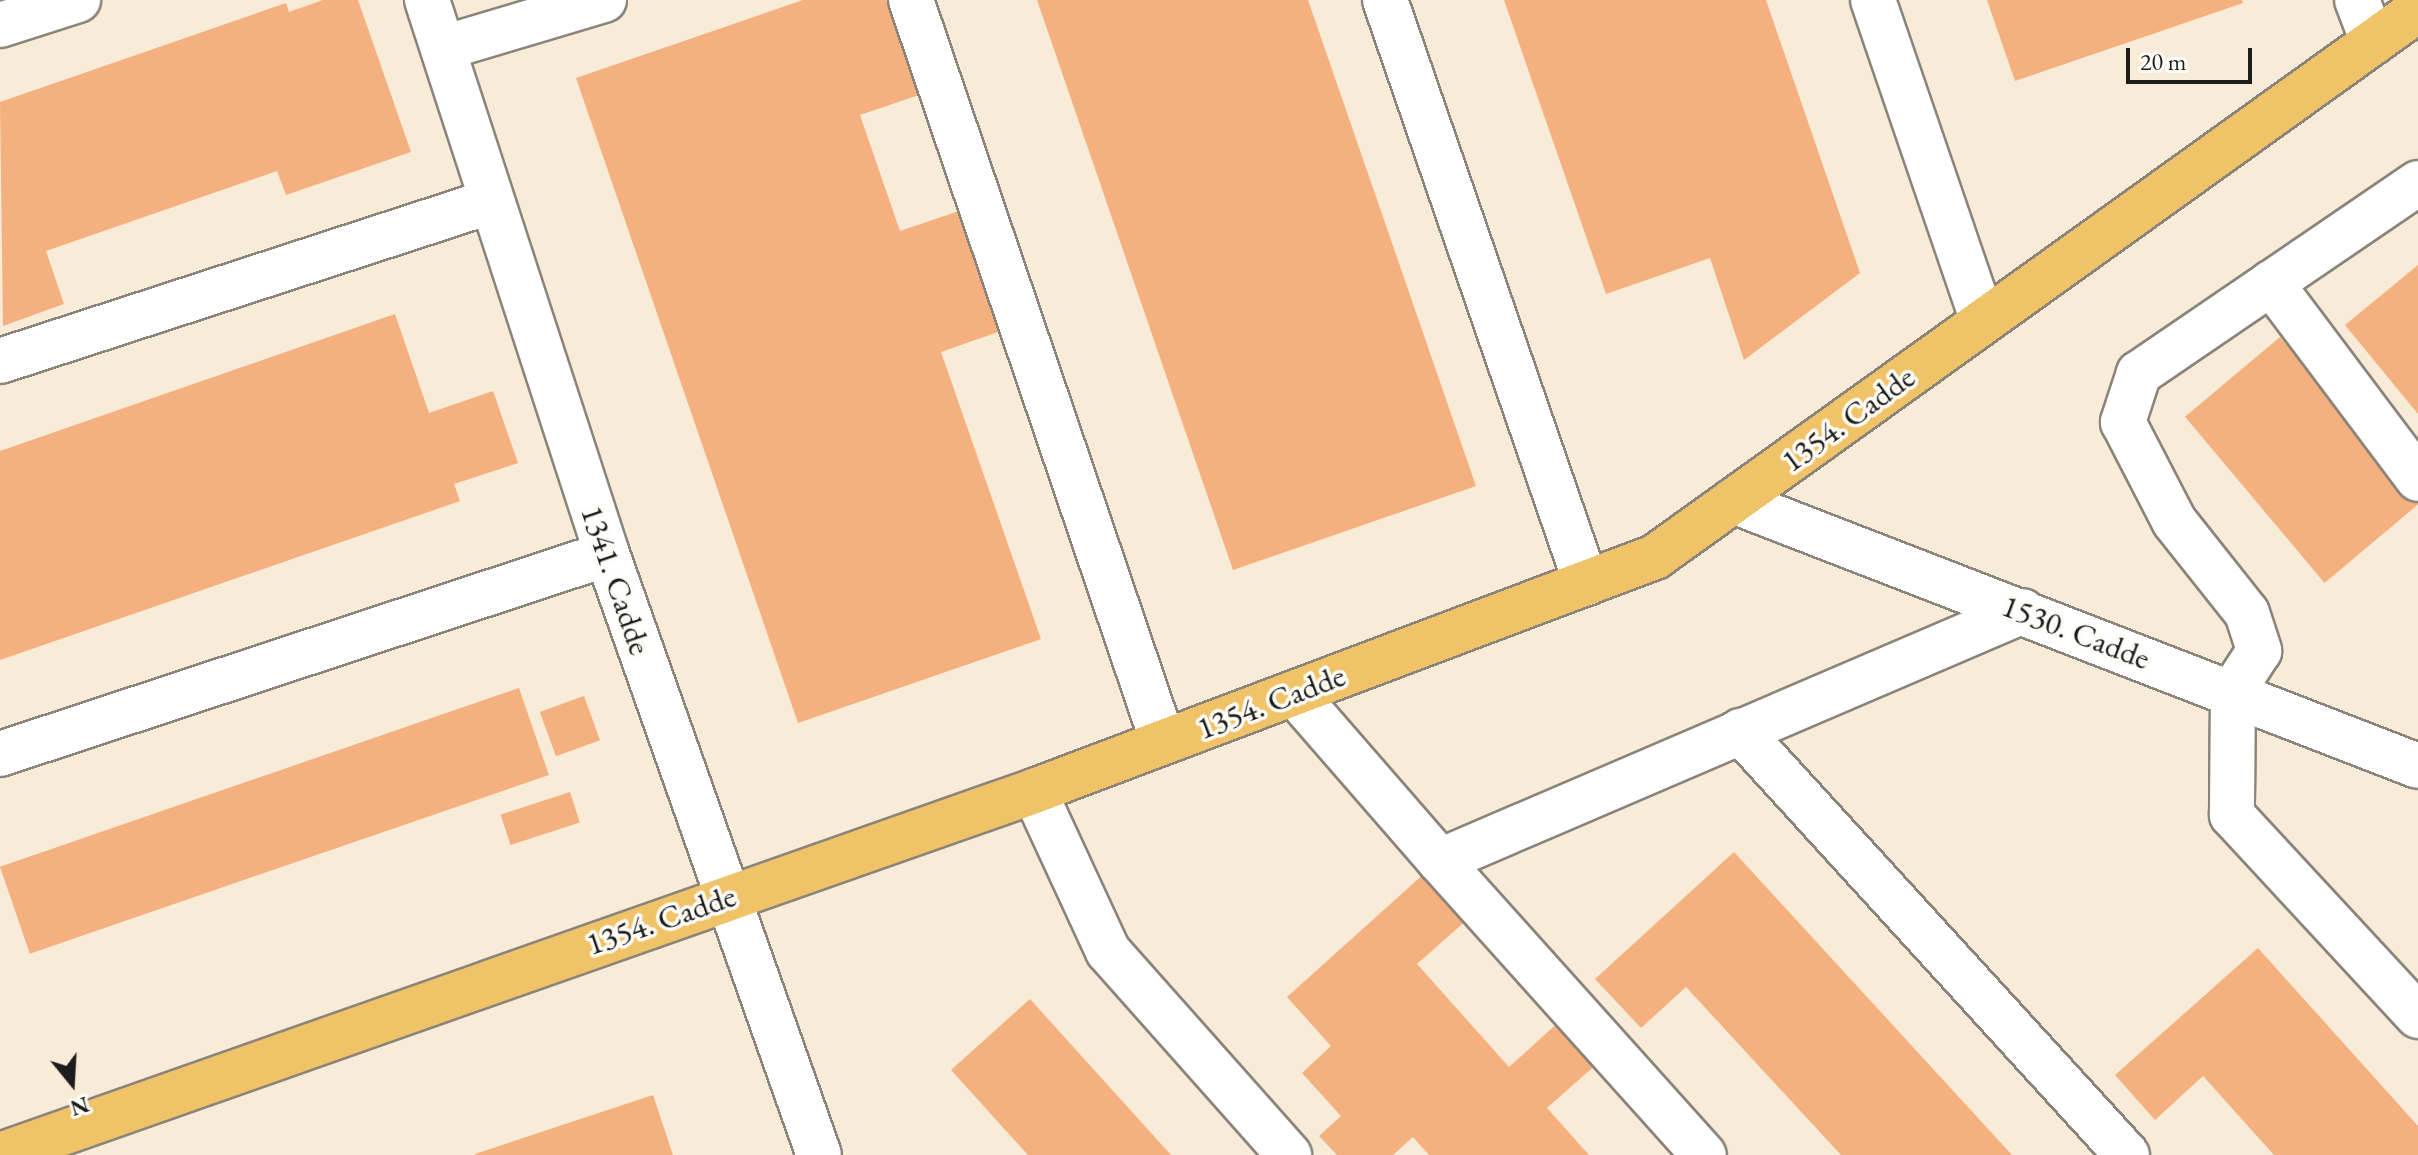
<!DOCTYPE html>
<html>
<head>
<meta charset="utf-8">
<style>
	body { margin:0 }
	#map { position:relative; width:2418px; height:1155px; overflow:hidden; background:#f8ebd8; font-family:"EB Garamond",serif }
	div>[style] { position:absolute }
	.building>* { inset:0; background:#f4b07e; transform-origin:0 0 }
	.roads { filter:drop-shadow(2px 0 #8a847a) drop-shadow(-2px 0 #8a847a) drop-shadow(0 2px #8a847a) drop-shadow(0 -2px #8a847a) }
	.minor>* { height:44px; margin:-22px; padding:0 22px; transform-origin:22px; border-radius:22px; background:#fff }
	.major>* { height:44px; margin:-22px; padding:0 22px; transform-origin:22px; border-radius:22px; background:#f1c369 }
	span { translate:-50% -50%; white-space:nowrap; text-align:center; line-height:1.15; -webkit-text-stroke:7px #fdfcf7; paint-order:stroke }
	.street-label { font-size:32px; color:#1c1c1c }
	.north { position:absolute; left:32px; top:1043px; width:80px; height:80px; -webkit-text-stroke:6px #fdfcf7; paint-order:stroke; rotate:162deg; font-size:22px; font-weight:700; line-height:32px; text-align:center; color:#1c1c1c }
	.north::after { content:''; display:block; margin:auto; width:28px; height:36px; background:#1c1c1c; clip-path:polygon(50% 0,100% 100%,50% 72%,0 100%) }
	.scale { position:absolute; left:2126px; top:48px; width:126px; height:36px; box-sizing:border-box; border:4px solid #1c1c1c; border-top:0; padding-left:10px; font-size:24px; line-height:28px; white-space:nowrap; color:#1c1c1c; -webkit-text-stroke:6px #fdfcf7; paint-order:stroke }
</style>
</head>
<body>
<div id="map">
	<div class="building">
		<div style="clip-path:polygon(323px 0,358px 0,411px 152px,286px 195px,277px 171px,46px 251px,64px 304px,3px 326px,0 102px,286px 3px,289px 12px)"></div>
		<div style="clip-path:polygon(803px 0,886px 0,919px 95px,860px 115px,900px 231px,959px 211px,1001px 331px,941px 352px,1041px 639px,798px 723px,576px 78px)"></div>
		<div style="clip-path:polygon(1037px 0,1308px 0,1476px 486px,1233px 570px)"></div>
		<div style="clip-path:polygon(1504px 0,1766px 0,1860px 273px,1744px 360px,1710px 258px,1606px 294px)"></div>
		<div style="clip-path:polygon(1987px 0,2242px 0,2243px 3px,2015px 81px)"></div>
		<div style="clip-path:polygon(2418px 265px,2418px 414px,2345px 325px)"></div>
		<div style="clip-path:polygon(395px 314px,429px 413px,493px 391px,518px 463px,454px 484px,460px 501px,0 660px,0 451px)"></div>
		<div style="left:2280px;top:337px;width:217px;height:124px;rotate:50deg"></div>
		<div style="left:519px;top:688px;width:92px;height:549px;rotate:71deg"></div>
		<div style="left:584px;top:696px;width:47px;height:47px;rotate:70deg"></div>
		<div style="left:570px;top:792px;width:32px;height:73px;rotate:72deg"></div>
		<div style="clip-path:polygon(1734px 852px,2012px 1155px,1841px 1155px,1686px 987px,1641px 1028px,1595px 979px)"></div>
		<div style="clip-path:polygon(1427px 871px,1469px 918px,1417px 964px,1509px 1067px,1561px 1020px,1599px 1062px,1547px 1108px,1589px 1155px,1429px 1155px,1413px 1137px,1393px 1155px,1337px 1155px,1319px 1136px,1341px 1116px,1302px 1073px,1331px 1046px,1287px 997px)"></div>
		<div style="clip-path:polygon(2258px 948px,2418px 1126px,2418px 1155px,2274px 1155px,2203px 1076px,2155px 1120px,2115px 1075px)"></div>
		<div style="clip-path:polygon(1030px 999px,1171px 1155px,1028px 1155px,951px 1070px)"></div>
		<div style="clip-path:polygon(653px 1095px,673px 1155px,475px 1155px,475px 1154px)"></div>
	</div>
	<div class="roads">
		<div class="minor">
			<div style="left:427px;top:0;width:583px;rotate:72deg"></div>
			<div style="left:607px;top:554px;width:637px;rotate:70.57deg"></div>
			<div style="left:911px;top:0;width:784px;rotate:71.24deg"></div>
			<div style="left:1385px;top:0;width:617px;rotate:70.98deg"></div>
			<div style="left:1873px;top:0;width:339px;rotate:71.1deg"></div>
			<div style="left:2357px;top:0;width:45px;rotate:69.1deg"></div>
			<div style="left:0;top:25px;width:82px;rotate:-17.8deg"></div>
			<div style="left:443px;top:48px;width:168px;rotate:-16.6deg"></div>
			<div style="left:2418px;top:183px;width:338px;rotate:145.7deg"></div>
			<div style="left:2139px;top:373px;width:52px;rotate:108.1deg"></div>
			<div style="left:2123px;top:422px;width:111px;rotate:62.7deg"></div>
			<div style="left:2174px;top:521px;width:117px;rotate:51.6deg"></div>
			<div style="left:2247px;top:613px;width:40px;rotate:72deg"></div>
			<div style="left:2259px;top:651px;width:48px;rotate:123deg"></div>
			<div style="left:2233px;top:691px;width:124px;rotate:90.5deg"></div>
			<div style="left:2232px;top:815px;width:274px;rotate:47.2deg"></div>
			<div style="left:2271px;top:283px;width:245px;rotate:53.1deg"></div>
			<div style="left:0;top:361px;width:517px;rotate:-18.01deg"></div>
			<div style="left:1733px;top:501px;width:734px;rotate:21.15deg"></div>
			<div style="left:1294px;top:693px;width:223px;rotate:49deg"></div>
			<div style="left:1440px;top:861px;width:634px;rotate:-23.21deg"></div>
			<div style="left:1740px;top:731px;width:574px;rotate:47.61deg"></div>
			<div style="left:0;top:754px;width:639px;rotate:-18.24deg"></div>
			<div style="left:1034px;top:791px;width:176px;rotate:65.2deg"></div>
			<div style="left:1108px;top:951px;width:273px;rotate:48.4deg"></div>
			<div style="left:1440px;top:861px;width:395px;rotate:48.1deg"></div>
		</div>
		<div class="major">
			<div style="left:0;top:1155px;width:1096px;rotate:-19.39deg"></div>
			<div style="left:1034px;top:791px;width:664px;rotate:-20.65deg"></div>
			<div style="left:1655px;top:557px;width:939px;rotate:-35.64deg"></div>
		</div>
	</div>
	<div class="street-label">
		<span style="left:1848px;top:419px;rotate:-36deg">1354. Cadde</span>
		<span style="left:616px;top:580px;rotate:71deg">1341. Cadde</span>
		<span style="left:2076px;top:632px;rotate:21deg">1530. Cadde</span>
		<span style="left:1271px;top:702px;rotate:-21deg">1354. Cadde</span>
		<span style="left:661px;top:920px;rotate:-19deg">1354. Cadde</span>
	</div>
	<div class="north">N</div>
	<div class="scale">20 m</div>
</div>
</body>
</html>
